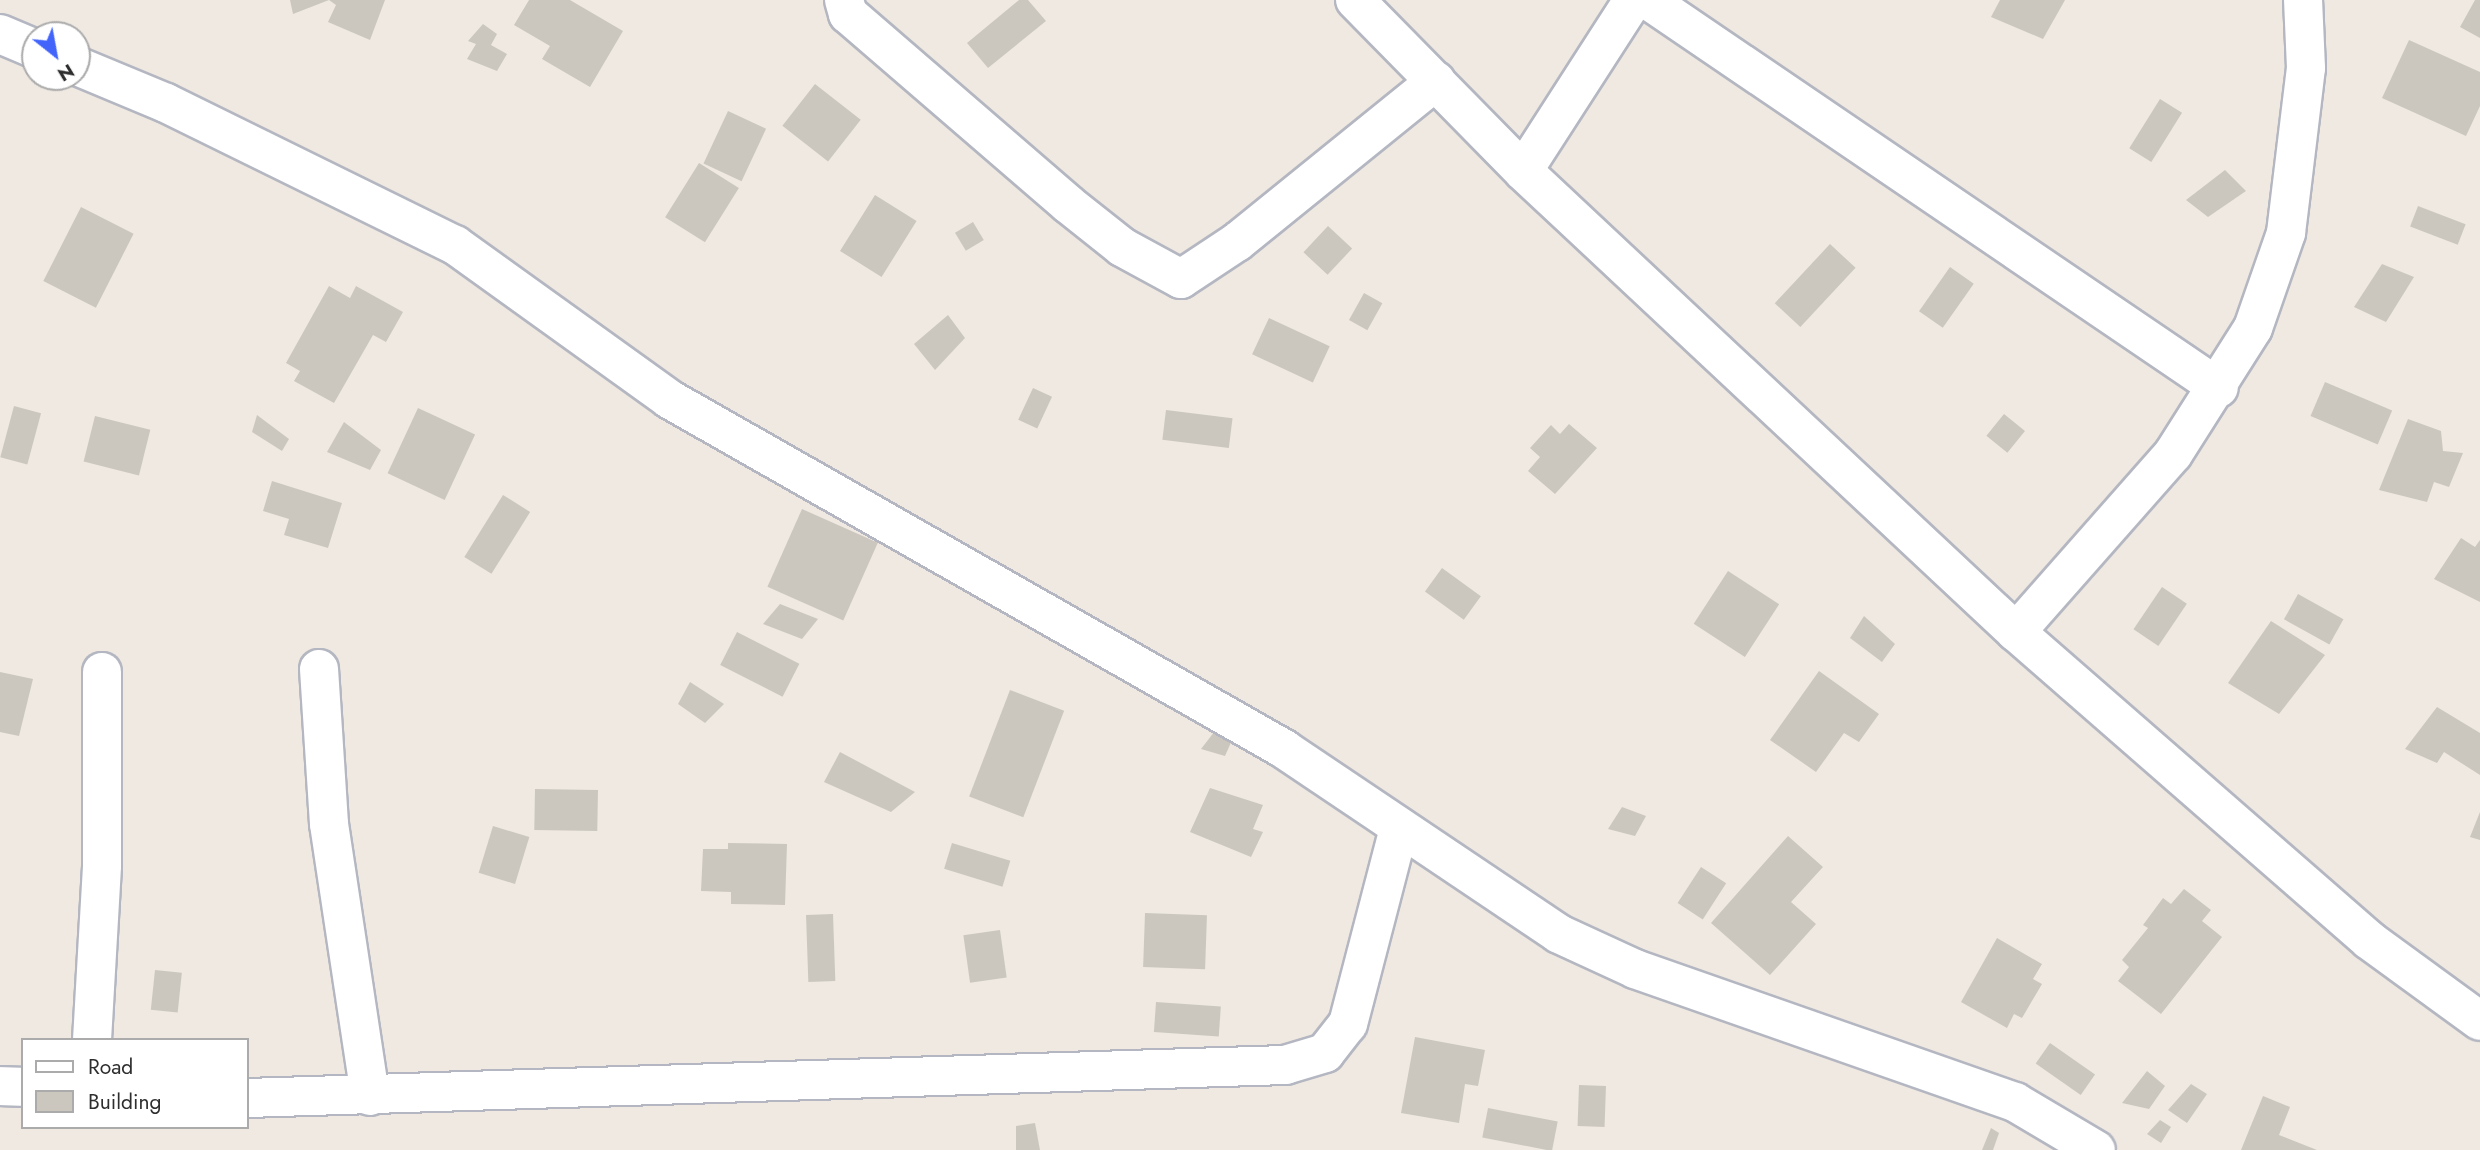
<!DOCTYPE html>
<html>
<head>
<meta charset="utf-8">
<style>
	body { margin:0 }
	#map { position:relative; width:2480px; height:1150px; overflow:hidden; background:#efe9e1; font-family:Jost,sans-serif }
	div>[style] { position:absolute }
	.building>* { inset:0; background:#cbc7bf; transform-origin:0 0 }
	.roads { filter:drop-shadow(2px 0 #b4b7c1) drop-shadow(-2px 0 #b4b7c1) drop-shadow(0 2px #b4b7c1) drop-shadow(0 -2px #b4b7c1) }
	.minor>* { height:38px; margin:-19px; padding:0 19px; transform-origin:19px; border-radius:19px; background:#fff }
	span { translate:-50% -50%; white-space:nowrap; text-align:center; line-height:1.15; -webkit-text-stroke:5px #fff; paint-order:stroke }
	.legend { position:absolute; left:21px; top:1038px; width:228px; height:91px; box-sizing:border-box; background:#fff; border:2px solid #ababab; margin:0; padding:9px 12px; list-style:none; font-size:21px; color:#2e2e2e }
	.legend li { display:flex; align-items:center; gap:14px; height:35px }
	.legend b { width:35px; border:2px solid #ababab }
	.north { position:absolute; left:21px; top:21px; width:70px; height:70px; box-sizing:border-box; background:#fff; border:2px solid #ababab; border-radius:50%; rotate:149deg; font-size:19px; font-weight:700; line-height:28px; text-align:center; color:#2e2e2e }
	.north::after { content:''; display:block; margin:auto; width:24px; height:32px; background:#4264fb; clip-path:polygon(50% 0,100% 100%,50% 72%,0 100%) }
</style>
</head>
<body>
<div id="map">
	<div class="building">
		<div style="clip-path:polygon(290px 0,385px 0,370px 40px,328px 22px,336px 5px,329px 0,293px 14px)"></div>
		<div style="clip-path:polygon(529px 0,570px 0,623px 31px,590px 87px,542px 59px,550px 46px,514px 25px)"></div>
		<div style="clip-path:polygon(1019px 0,1028px 0,1046px 21px,988px 68px,967px 43px)"></div>
		<div style="clip-path:polygon(2000px 0,2065px 0,2043px 39px,1991px 17px)"></div>
		<div style="clip-path:polygon(2475px 0,2480px 0,2480px 38px,2460px 27px)"></div>
		<div style="clip-path:polygon(483px 24px,497px 34px,491px 45px,507px 54px,497px 71px,467px 59px,476px 44px,468px 41px)"></div>
		<div style="clip-path:polygon(2409px 40px,2480px 72px,2480px 106px,2466px 136px,2382px 98px)"></div>
		<div style="left:815px;top:84px;width:58px;height:53px;rotate:38deg"></div>
		<div style="left:2160px;top:99px;width:26px;height:58px;rotate:32deg"></div>
		<div style="left:728px;top:111px;width:42px;height:58px;rotate:25deg"></div>
		<div style="left:699px;top:163px;width:47px;height:64px;rotate:32deg"></div>
		<div style="clip-path:polygon(2225px 170px,2246px 191px,2208px 217px,2186px 200px)"></div>
		<div style="left:875px;top:195px;width:49px;height:66px;rotate:32deg"></div>
		<div style="left:2418px;top:206px;width:51px;height:22px;rotate:21deg"></div>
		<div style="left:81px;top:207px;width:59px;height:83px;rotate:27deg"></div>
		<div style="left:973px;top:222px;width:21px;height:21px;rotate:59deg"></div>
		<div style="left:1328px;top:226px;width:33px;height:36px;rotate:43deg"></div>
		<div style="left:1830px;top:244px;width:35px;height:81px;rotate:43deg"></div>
		<div style="clip-path:polygon(2382px 264px,2414px 277px,2386px 322px,2354px 307px)"></div>
		<div style="left:1950px;top:267px;width:29px;height:54px;rotate:35deg"></div>
		<div style="clip-path:polygon(329px 286px,350px 298px,356px 286px,403px 312px,386px 342px,373px 335px,334px 403px,294px 381px,300px 371px,286px 363px)"></div>
		<div style="left:1364px;top:293px;width:21px;height:31px;rotate:29deg"></div>
		<div style="clip-path:polygon(948px 315px,965px 338px,935px 370px,914px 344px)"></div>
		<div style="left:1269px;top:318px;width:67px;height:40px;rotate:25deg"></div>
		<div style="left:2325px;top:382px;width:73px;height:37px;rotate:23deg"></div>
		<div style="left:1033px;top:388px;width:21px;height:35px;rotate:25deg"></div>
		<div style="left:14px;top:406px;width:28px;height:53px;rotate:15deg"></div>
		<div style="left:418px;top:408px;width:63px;height:72px;rotate:25deg"></div>
		<div style="left:1166px;top:410px;width:67px;height:30px;rotate:7deg"></div>
		<div style="left:2004px;top:414px;width:27px;height:28px;rotate:39deg"></div>
		<div style="clip-path:polygon(257px 415px,289px 439px,282px 451px,252px 432px)"></div>
		<div style="left:95px;top:416px;width:57px;height:47px;rotate:14deg"></div>
		<div style="clip-path:polygon(2408px 419px,2441px 431px,2443px 451px,2463px 453px,2449px 487px,2434px 482px,2427px 502px,2379px 490px)"></div>
		<div style="clip-path:polygon(344px 422px,381px 450px,370px 470px,327px 452px)"></div>
		<div style="clip-path:polygon(1569px 424px,1597px 448px,1555px 494px,1528px 471px,1540px 457px,1530px 448px,1551px 425px,1560px 434px)"></div>
		<div style="clip-path:polygon(272px 481px,342px 503px,328px 548px,284px 535px,289px 519px,263px 511px)"></div>
		<div style="left:503px;top:495px;width:32px;height:73px;rotate:32deg"></div>
		<div style="left:802px;top:509px;width:83px;height:85px;rotate:24deg"></div>
		<div style="clip-path:polygon(2461px 538px,2475px 547px,2480px 540px,2480px 602px,2434px 579px)"></div>
		<div style="left:1442px;top:568px;width:48px;height:29px;rotate:36deg"></div>
		<div style="left:1728px;top:571px;width:61px;height:63px;rotate:33deg"></div>
		<div style="left:2162px;top:587px;width:30px;height:51px;rotate:34deg"></div>
		<div style="left:2298px;top:594px;width:52px;height:29px;rotate:29deg"></div>
		<div style="clip-path:polygon(780px 604px,818px 619px,802px 639px,763px 624px)"></div>
		<div style="clip-path:polygon(1864px 616px,1895px 644px,1882px 662px,1850px 638px)"></div>
		<div style="clip-path:polygon(2271px 621px,2325px 655px,2279px 714px,2228px 683px)"></div>
		<div style="left:737px;top:632px;width:70px;height:37px;rotate:27deg"></div>
		<div style="clip-path:polygon(1819px 671px,1879px 714px,1859px 742px,1844px 733px,1816px 772px,1770px 740px)"></div>
		<div style="clip-path:polygon(0 672px,33px 679px,19px 736px,0 732px)"></div>
		<div style="clip-path:polygon(690px 682px,724px 704px,705px 723px,678px 704px)"></div>
		<div style="left:1010px;top:690px;width:58px;height:114px;rotate:21deg"></div>
		<div style="clip-path:polygon(2437px 707px,2480px 733px,2480px 775px,2444px 752px,2437px 763px,2405px 749px)"></div>
		<div style="clip-path:polygon(1218px 727px,1233px 738px,1225px 756px,1201px 749px)"></div>
		<div style="clip-path:polygon(840px 752px,915px 792px,891px 812px,824px 782px)"></div>
		<div style="clip-path:polygon(1210px 788px,1263px 805px,1253px 829px,1263px 832px,1251px 857px,1190px 832px)"></div>
		<div style="left:535px;top:789px;width:63px;height:41px;rotate:1deg"></div>
		<div style="clip-path:polygon(1622px 807px,1646px 816px,1635px 836px,1608px 829px)"></div>
		<div style="clip-path:polygon(2480px 812px,2480px 840px,2470px 837px)"></div>
		<div style="left:493px;top:826px;width:38px;height:49px;rotate:17deg"></div>
		<div style="clip-path:polygon(1788px 836px,1823px 867px,1791px 902px,1816px 924px,1770px 975px,1711px 923px)"></div>
		<div style="clip-path:polygon(728px 843px,787px 844px,785px 905px,731px 904px,731px 892px,701px 891px,703px 849px,728px 849px)"></div>
		<div style="left:952px;top:843px;width:61px;height:27px;rotate:17deg"></div>
		<div style="left:1701px;top:867px;width:30px;height:43px;rotate:33deg"></div>
		<div style="clip-path:polygon(2184px 889px,2211px 910px,2202px 921px,2222px 937px,2161px 1014px,2118px 981px,2129px 967px,2122px 960px,2148px 928px,2143px 925px,2163px 898px,2171px 904px)"></div>
		<div style="left:1145px;top:913px;width:62px;height:54px;rotate:2deg"></div>
		<div style="left:833px;top:914px;width:67px;height:27px;rotate:88deg"></div>
		<div style="left:1000px;top:930px;width:48px;height:37px;rotate:82deg"></div>
		<div style="clip-path:polygon(1997px 938px,2042px 964px,2033px 979px,2042px 984px,2022px 1018px,2014px 1014px,2007px 1028px,1961px 1002px)"></div>
		<div style="left:155px;top:970px;width:27px;height:40px;rotate:6deg"></div>
		<div style="left:1156px;top:1002px;width:65px;height:30px;rotate:4deg"></div>
		<div style="clip-path:polygon(1415px 1037px,1485px 1050px,1478px 1086px,1465px 1084px,1459px 1123px,1401px 1113px)"></div>
		<div style="left:2050px;top:1043px;width:55px;height:25px;rotate:35deg"></div>
		<div style="clip-path:polygon(2147px 1071px,2165px 1086px,2149px 1109px,2122px 1103px)"></div>
		<div style="clip-path:polygon(2191px 1084px,2207px 1094px,2187px 1123px,2168px 1110px)"></div>
		<div style="left:1579px;top:1085px;width:27px;height:41px;rotate:2deg"></div>
		<div style="clip-path:polygon(2263px 1096px,2290px 1107px,2279px 1135px,2317px 1150px,2241px 1150px)"></div>
		<div style="left:1488px;top:1108px;width:71px;height:30px;rotate:11deg"></div>
		<div style="clip-path:polygon(2160px 1120px,2171px 1127px,2161px 1143px,2147px 1134px)"></div>
		<div style="clip-path:polygon(1035px 1123px,1040px 1150px,1016px 1150px,1016px 1126px)"></div>
		<div style="clip-path:polygon(1991px 1128px,1999px 1133px,1993px 1150px,1982px 1150px)"></div>
	</div>
	<div class="roads">
		<div class="minor">
			<div style="left:844px;top:0;width:15px;rotate:74deg"></div>
			<div style="left:848px;top:14px;width:291px;rotate:40.8deg"></div>
			<div style="left:1068px;top:204px;width:69px;rotate:38.5deg"></div>
			<div style="left:1122px;top:247px;width:67px;rotate:28.5deg"></div>
			<div style="left:1181px;top:279px;width:67px;rotate:-33.5deg"></div>
			<div style="left:1237px;top:242px;width:256px;rotate:-39deg"></div>
			<div style="left:1355px;top:0;width:240px;rotate:45.5deg"></div>
			<div style="left:1523px;top:171px;width:675px;rotate:43.08deg"></div>
			<div style="left:2016px;top:632px;width:468px;rotate:41.1deg"></div>
			<div style="left:2369px;top:940px;width:137px;rotate:36.1deg"></div>
			<div style="left:1648px;top:0;width:690px;rotate:34.2deg"></div>
			<div style="left:0;top:34px;width:38px;rotate:23deg"></div>
			<div style="left:77px;top:66px;width:96px;rotate:22.6deg"></div>
			<div style="left:166px;top:103px;width:322px;rotate:26.2deg"></div>
			<div style="left:455px;top:245px;width:264px;rotate:35.7deg"></div>
			<div style="left:669px;top:399px;width:708px;rotate:29.64deg"></div>
			<div style="left:1284px;top:749px;width:331px;rotate:33.9deg"></div>
			<div style="left:1559px;top:934px;width:84px;rotate:24.7deg"></div>
			<div style="left:1635px;top:969px;width:403px;rotate:19.3deg"></div>
			<div style="left:2015px;top:1102px;width:94px;rotate:30.7deg"></div>
			<div style="left:1523px;top:171px;width:203px;rotate:-57.2deg"></div>
			<div style="left:2016px;top:632px;width:237px;rotate:-48.6deg"></div>
			<div style="left:2173px;top:454px;width:149px;rotate:-57.6deg"></div>
			<div style="left:2253px;top:328px;width:101px;rotate:-70.8deg"></div>
			<div style="left:2286px;top:233px;width:166px;rotate:-83.1deg"></div>
			<div style="left:2306px;top:68px;width:68px;rotate:-92.5deg"></div>
			<div style="left:319px;top:669px;width:155px;rotate:86.3deg"></div>
			<div style="left:329px;top:824px;width:275px;rotate:81.4deg"></div>
			<div style="left:92px;top:1040px;width:175px;rotate:-86.7deg"></div>
			<div style="left:102px;top:865px;width:193px;rotate:-90deg"></div>
			<div style="left:0;top:1086px;width:23px;rotate:2deg"></div>
			<div style="left:247px;top:1098px;width:1039px;rotate:-1.82deg"></div>
			<div style="left:1285px;top:1065px;width:42px;rotate:-16.7deg"></div>
			<div style="left:1325px;top:1053px;width:37px;rotate:-52deg"></div>
			<div style="left:1348px;top:1024px;width:203px;rotate:-75.4deg"></div>
		</div>
	</div>
	<ul class="legend">
	<li><b style="height:9px;background:#fff"></b>Road</li>
	<li><b style="height:19px;background:#cbc7bf"></b>Building</li>
	</ul>
	<div class="north">N</div>
</div>
</body>
</html>
